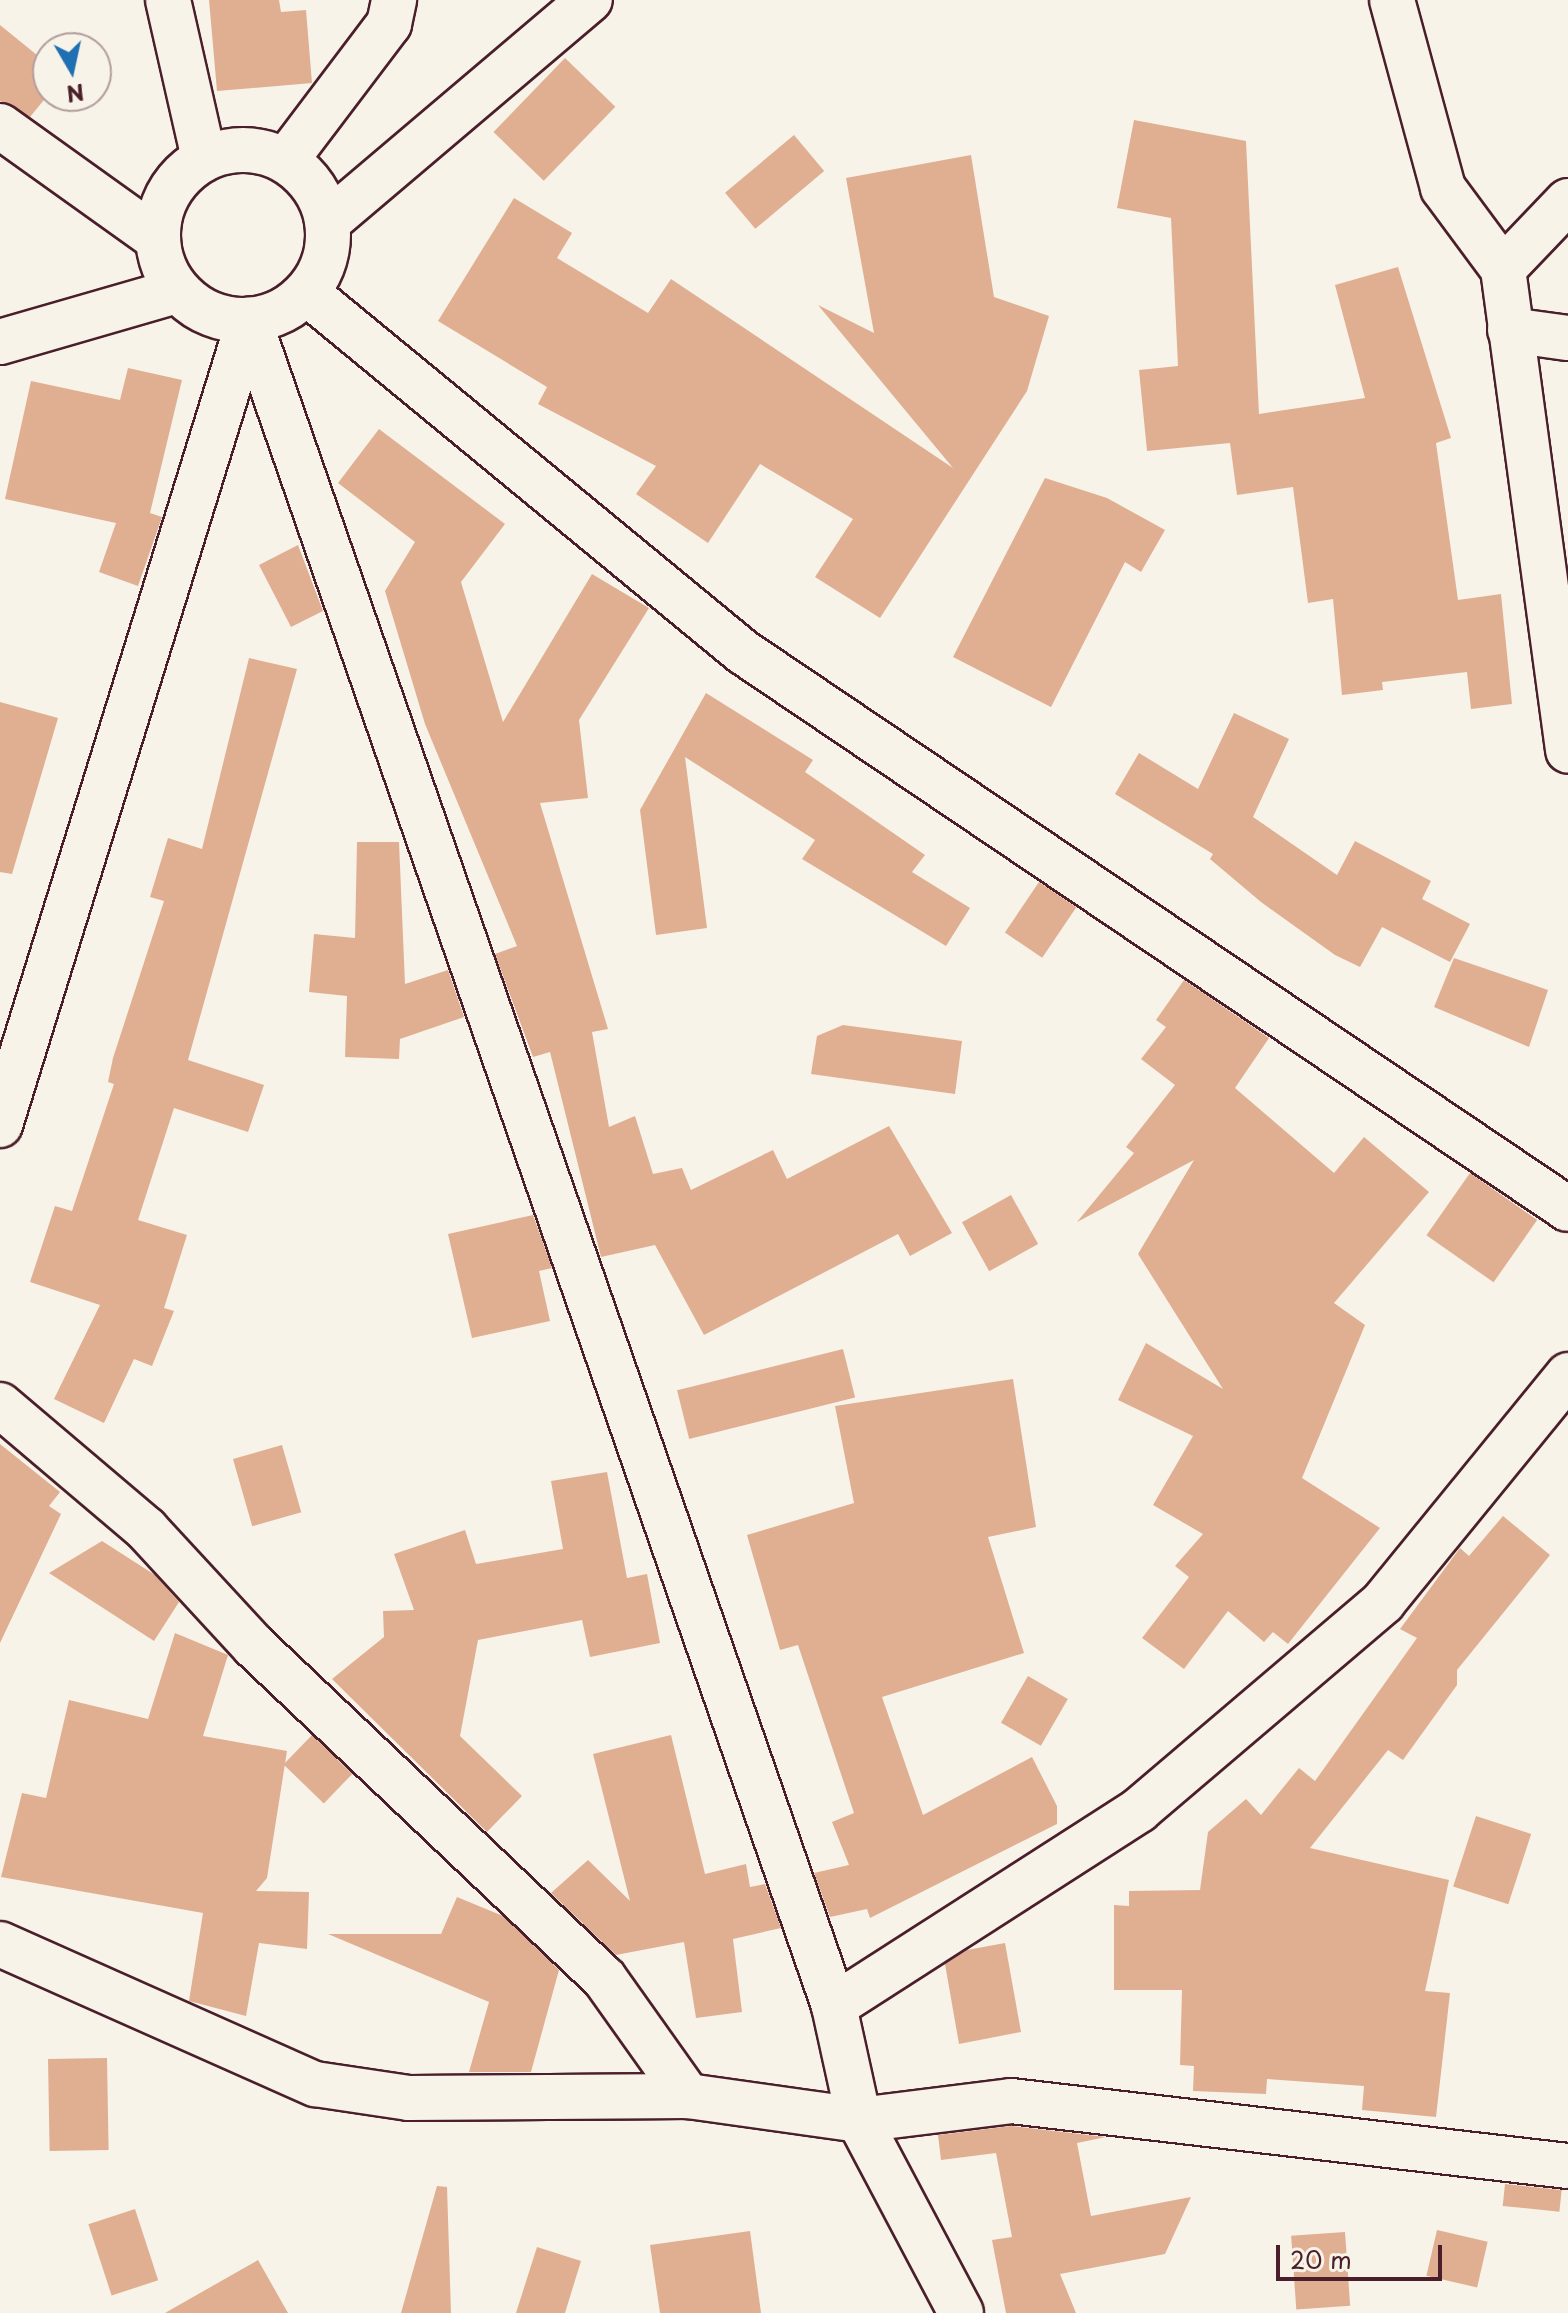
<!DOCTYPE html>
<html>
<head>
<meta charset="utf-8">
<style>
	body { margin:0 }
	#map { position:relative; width:1568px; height:2313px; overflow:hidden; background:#f7f3e8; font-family:"Playpen Sans",sans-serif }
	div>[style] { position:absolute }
	.building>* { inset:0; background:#e0af92; transform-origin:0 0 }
	.roads { filter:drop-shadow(2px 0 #4a1f2b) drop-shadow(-2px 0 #4a1f2b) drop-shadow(0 2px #4a1f2b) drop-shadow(0 -2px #4a1f2b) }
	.minor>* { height:44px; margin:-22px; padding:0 22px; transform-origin:22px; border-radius:22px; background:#f7f3e8 }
	.minor>.ring { margin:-22px; padding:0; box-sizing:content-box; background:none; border:44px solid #f7f3e8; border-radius:50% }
	span { translate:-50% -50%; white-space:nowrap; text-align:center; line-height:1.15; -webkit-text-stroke:6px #f7f3e8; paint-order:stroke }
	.north { position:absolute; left:32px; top:32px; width:80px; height:80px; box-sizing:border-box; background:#f7f3e8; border:2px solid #b29e9c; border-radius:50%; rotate:171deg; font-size:22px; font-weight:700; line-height:32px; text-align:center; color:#4a1f2b }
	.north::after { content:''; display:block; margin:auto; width:28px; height:36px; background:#1f6fb2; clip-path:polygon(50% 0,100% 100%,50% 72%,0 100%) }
	.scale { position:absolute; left:1276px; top:2245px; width:166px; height:36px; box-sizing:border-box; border:4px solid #4a1f2b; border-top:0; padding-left:10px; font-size:24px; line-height:28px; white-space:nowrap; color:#4a1f2b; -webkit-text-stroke:6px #f7f3e8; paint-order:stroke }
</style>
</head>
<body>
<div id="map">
	<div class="building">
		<div style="clip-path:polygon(209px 0,279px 0,281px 12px,306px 10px,312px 83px,217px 91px)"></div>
		<div style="clip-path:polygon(0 25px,48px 64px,48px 95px,30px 117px,0 101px)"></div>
		<div style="left:565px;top:58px;width:70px;height:103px;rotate:44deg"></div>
		<div style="clip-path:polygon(1134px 120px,1246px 141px,1259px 414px,1365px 398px,1335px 285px,1398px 267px,1451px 438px,1436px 443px,1458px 600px,1501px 594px,1512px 704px,1471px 709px,1467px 672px,1382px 682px,1383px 690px,1342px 695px,1333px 599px,1308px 603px,1293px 487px,1237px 495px,1230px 443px,1147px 451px,1139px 370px,1178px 366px,1171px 218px,1117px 208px)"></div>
		<div style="left:794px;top:135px;width:47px;height:90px;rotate:50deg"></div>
		<div style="clip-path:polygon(971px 155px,994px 297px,1049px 316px,1027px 391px,880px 618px,815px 577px,853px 519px,760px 464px,708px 543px,636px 494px,656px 466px,538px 404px,547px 387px,438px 321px,514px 198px,572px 233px,557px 258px,648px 313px,671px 279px,953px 468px,818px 305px,874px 333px,846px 178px)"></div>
		<div style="clip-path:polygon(128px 368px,182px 380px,150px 513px,162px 517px,138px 586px,99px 572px,116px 523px,5px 499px,31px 381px,120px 400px)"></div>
		<div style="clip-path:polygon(379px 429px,505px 524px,461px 582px,503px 722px,592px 574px,649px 608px,579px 720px,588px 798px,540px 803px,608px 1029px,592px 1032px,609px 1127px,635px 1116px,653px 1174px,682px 1168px,691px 1190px,773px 1150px,787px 1179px,889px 1126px,952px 1233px,910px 1256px,898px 1234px,704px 1335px,655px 1245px,601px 1257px,550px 1052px,533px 1057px,495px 954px,517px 946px,425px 724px,385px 591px,415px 542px,338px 483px)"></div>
		<div style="clip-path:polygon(1045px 478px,1107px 498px,1165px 530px,1141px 572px,1125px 562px,1051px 707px,953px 657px)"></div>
		<div style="clip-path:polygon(298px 545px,323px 611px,291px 627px,259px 565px)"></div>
		<div style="clip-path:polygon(249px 658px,297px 669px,188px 1060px,264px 1085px,248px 1132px,174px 1108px,138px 1220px,187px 1235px,164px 1308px,174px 1311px,152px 1366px,134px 1359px,104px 1423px,54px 1399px,100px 1305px,30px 1282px,55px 1206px,72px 1211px,114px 1084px,108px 1082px,113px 1058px,164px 901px,150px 897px,168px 838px,202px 849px)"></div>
		<div style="clip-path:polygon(706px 693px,813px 760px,805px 772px,925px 855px,912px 872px,970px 908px,946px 946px,802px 859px,815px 840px,685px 757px,707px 928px,656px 935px,640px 810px)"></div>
		<div style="clip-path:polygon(0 702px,58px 718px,12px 874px,0 872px)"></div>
		<div style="clip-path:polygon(1234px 713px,1289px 739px,1253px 817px,1337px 875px,1355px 841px,1431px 881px,1422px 899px,1470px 924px,1450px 962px,1382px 927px,1360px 967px,1335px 955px,1261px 902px,1210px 859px,1213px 854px,1115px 794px,1139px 753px,1198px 789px)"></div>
		<div style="clip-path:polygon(357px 842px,399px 842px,405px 984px,448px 970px,464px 1017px,400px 1039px,399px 1059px,345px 1057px,347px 996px,309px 992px,314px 934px,355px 938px)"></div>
		<div style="left:1039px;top:882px;width:45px;height:61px;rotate:34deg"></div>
		<div style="clip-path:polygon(1454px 958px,1548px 990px,1529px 1047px,1434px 1007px)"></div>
		<div style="clip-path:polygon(1184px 980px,1269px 1038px,1235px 1088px,1334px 1173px,1364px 1137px,1429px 1192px,1334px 1303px,1365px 1325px,1302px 1478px,1380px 1528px,1288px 1644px,1273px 1632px,1264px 1642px,1228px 1611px,1184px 1669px,1142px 1638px,1189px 1577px,1175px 1566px,1203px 1534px,1153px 1505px,1193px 1436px,1118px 1400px,1146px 1343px,1223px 1389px,1138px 1254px,1194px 1160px,1077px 1222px,1134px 1153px,1126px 1147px,1175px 1085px,1141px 1059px,1166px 1027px,1156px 1020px)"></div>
		<div style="clip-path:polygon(843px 1025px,962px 1041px,955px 1094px,811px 1074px,817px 1036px)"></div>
		<div style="left:1470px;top:1173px;width:82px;height:76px;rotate:35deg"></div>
		<div style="left:1011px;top:1195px;width:56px;height:56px;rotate:61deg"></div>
		<div style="clip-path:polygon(533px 1215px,552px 1268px,539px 1271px,550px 1321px,472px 1338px,448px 1234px)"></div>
		<div style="left:843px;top:1349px;width:50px;height:171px;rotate:76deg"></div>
		<div style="clip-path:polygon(1013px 1379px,1036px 1527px,988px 1537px,1024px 1653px,882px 1697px,923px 1815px,1032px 1757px,1057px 1806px,1057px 1824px,870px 1918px,867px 1909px,830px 1917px,814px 1873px,849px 1865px,832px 1822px,854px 1813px,798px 1645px,780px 1650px,747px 1535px,854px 1503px,835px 1406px)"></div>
		<div style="clip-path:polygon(0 1444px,60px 1492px,49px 1506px,61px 1514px,0 1643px)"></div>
		<div style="left:282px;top:1445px;width:70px;height:51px;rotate:74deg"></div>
		<div style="clip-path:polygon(607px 1472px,627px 1578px,647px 1574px,660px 1643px,590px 1657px,582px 1620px,478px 1640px,460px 1736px,522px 1796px,487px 1832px,332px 1679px,384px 1637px,383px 1611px,414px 1610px,394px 1554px,465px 1530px,476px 1564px,563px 1549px,551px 1481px)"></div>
		<div style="clip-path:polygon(1503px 1516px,1550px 1555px,1457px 1670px,1457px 1685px,1403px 1760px,1388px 1750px,1310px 1848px,1449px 1880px,1425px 1991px,1450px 1993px,1436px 2117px,1362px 2110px,1364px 2086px,1267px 2079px,1266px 2094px,1193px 2091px,1194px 2066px,1180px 2065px,1182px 1990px,1114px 1990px,1114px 1905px,1129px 1906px,1129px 1891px,1200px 1890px,1208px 1832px,1246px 1799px,1261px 1815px,1299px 1768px,1315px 1781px,1417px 1638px,1400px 1629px,1460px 1548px,1469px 1556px)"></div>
		<div style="clip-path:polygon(102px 1541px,155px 1575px,179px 1602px,154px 1641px,49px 1573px)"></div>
		<div style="clip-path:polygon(175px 1633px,228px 1655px,203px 1736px,287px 1751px,267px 1878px,256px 1891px,309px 1892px,307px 1949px,259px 1943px,246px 2016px,189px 2001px,203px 1913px,1px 1877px,22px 1793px,46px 1798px,69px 1700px,148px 1719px)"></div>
		<div style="left:1028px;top:1676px;width:46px;height:54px;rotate:30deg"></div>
		<div style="left:312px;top:1735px;width:56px;height:41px;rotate:44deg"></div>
		<div style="clip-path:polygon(671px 1735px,705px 1874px,746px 1864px,750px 1887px,765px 1884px,781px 1928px,733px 1939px,742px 2012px,696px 2018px,684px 1942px,616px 1955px,551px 1893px,588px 1860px,630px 1901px,593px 1754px)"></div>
		<div style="left:1476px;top:1816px;width:58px;height:74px;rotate:18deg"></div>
		<div style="clip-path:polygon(457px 1897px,503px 1916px,559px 1970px,531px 2072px,469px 2072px,489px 2002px,328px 1934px,441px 1934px)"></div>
		<div style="clip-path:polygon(1005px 1943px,1021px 2032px,959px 2044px,945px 1964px,967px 1950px)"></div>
		<div style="left:107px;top:2058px;width:92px;height:59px;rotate:89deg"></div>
		<div style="clip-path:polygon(1011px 2126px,1106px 2137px,1077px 2143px,1091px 2216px,1191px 2197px,1165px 2254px,1060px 2274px,1076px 2313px,1006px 2313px,992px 2240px,1012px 2237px,996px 2153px,941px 2160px,938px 2135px)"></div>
		<div style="left:1505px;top:2184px;width:57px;height:22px;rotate:6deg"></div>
		<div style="clip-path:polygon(437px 2186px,447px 2187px,451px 2313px,401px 2313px)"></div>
		<div style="left:135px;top:2209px;width:75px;height:49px;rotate:72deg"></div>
		<div style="left:1437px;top:2230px;width:52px;height:47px;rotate:13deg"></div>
		<div style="clip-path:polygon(750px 2231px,761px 2313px,660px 2313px,650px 2245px)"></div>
		<div style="left:1345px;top:2232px;width:74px;height:54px;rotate:86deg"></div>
		<div style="clip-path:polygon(537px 2247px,581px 2261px,565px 2313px,516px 2313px)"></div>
		<div style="clip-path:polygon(258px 2260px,288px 2313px,165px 2313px)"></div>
	</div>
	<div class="roads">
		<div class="minor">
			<div style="left:168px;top:0;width:163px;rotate:77.2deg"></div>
			<div style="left:1392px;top:0;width:195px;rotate:74.8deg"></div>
			<div style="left:1443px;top:188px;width:101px;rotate:53.5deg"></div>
			<div style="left:1503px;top:269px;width:486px;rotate:82.3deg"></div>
			<div style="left:0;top:126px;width:194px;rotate:35.6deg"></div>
			<div class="ring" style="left:158px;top:150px;width:126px;height:126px"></div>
			<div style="left:286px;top:160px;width:171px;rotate:-52.9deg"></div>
			<div style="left:389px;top:24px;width:25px;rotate:-78deg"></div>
			<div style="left:329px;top:221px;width:342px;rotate:-40.3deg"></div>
			<div style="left:1503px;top:269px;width:94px;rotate:-46.3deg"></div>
			<div style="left:307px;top:293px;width:565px;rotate:39.47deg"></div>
			<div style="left:743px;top:652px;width:995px;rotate:34.03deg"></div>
			<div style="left:249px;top:320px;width:1785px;rotate:70.86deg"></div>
			<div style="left:834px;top:2006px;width:117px;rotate:77.6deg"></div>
			<div style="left:859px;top:2120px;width:218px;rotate:62.1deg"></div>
			<div style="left:1510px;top:330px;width:59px;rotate:7.9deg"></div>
			<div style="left:0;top:342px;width:184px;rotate:-16.1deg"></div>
			<div style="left:0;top:1125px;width:843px;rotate:-72.81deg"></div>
			<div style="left:0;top:1405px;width:192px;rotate:40.3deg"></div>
			<div style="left:146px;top:1529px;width:159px;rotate:47.3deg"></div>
			<div style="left:254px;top:1646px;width:482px;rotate:43.5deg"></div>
			<div style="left:604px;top:1978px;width:145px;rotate:54.6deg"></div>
			<div style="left:0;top:1944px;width:345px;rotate:24deg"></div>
			<div style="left:315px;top:2084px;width:95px;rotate:8.5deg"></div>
			<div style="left:409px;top:2098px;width:279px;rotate:-0.4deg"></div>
			<div style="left:688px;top:2096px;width:173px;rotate:8deg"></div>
			<div style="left:859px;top:2120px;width:153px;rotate:-7.1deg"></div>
			<div style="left:1011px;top:2101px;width:561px;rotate:6.66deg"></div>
			<div style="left:834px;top:2006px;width:363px;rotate:-32.7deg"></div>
			<div style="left:1139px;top:1810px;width:321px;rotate:-40.4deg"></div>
			<div style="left:1383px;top:1602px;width:293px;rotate:-50.8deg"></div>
		</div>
	</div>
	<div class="north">N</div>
	<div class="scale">20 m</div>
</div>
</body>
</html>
